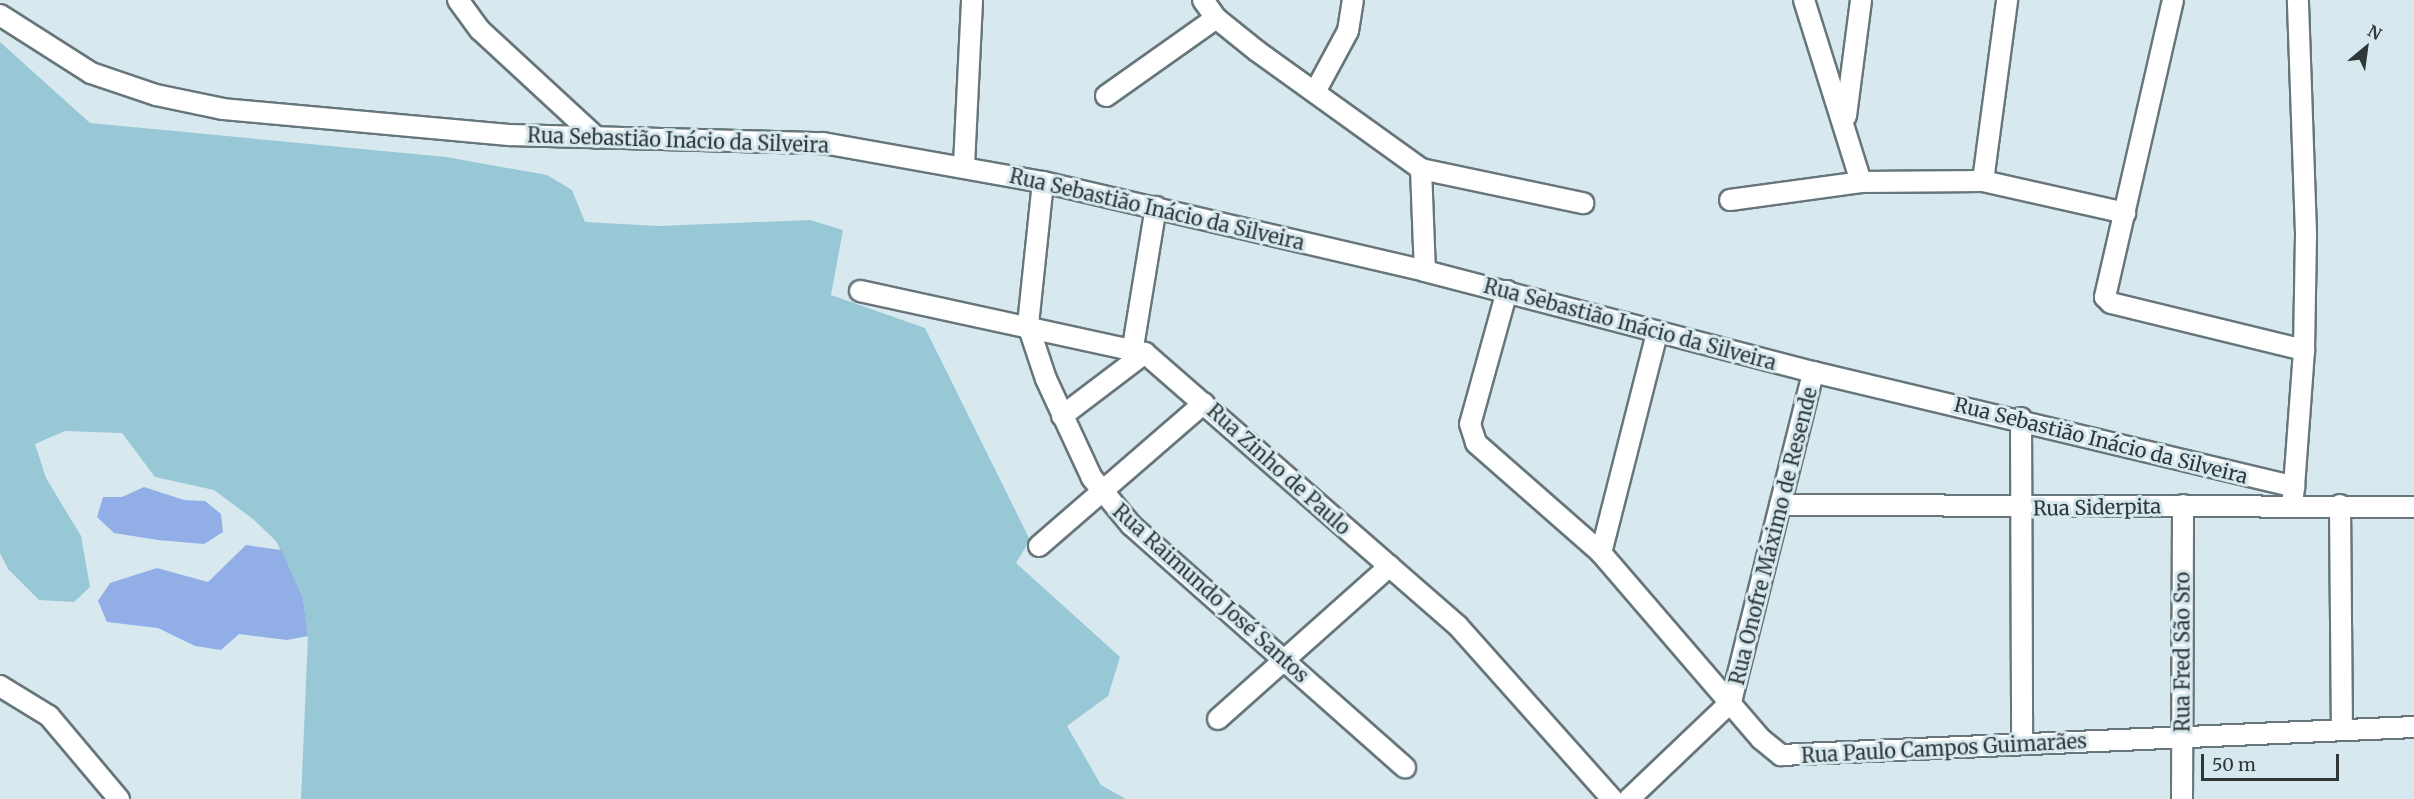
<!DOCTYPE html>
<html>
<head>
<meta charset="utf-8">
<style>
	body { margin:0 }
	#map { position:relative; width:2414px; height:799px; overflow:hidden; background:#d7e9ee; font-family:Merriweather,serif }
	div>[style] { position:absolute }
	.green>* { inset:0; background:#98c7d6 }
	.water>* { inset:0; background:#91aee7 }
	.roads { filter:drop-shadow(2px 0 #67767b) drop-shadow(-2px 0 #67767b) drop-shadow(0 2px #67767b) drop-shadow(0 -2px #67767b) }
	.minor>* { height:20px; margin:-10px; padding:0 10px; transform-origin:10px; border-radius:10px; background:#fff }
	span { translate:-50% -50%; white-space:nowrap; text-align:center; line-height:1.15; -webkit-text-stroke:6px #d7e9ee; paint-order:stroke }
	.street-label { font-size:20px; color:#303739 }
	.north { position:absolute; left:2336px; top:18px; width:60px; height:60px; -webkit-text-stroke:4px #d7e9ee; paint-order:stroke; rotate:29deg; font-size:16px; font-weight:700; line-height:24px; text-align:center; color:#303739 }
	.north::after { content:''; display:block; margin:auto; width:21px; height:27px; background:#303739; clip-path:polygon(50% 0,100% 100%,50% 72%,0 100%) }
	.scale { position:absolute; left:2201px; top:754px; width:138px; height:27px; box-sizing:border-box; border:3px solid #303739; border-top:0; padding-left:8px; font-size:18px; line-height:21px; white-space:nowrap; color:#303739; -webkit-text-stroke:4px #d7e9ee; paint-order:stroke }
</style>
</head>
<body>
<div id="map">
	<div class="green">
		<div style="clip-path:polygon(0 42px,90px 123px,446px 157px,547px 175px,572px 190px,585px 222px,659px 226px,810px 220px,843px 230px,831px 295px,925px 328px,1030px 540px,1016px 563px,1120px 657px,1108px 696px,1067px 726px,1101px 785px,1126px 799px,301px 799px,308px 636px,303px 598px,276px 541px,253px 519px,214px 490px,155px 477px,122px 433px,65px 431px,35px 444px,46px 478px,81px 536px,90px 587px,74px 602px,39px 600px,8px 569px,0 553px)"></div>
	</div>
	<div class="water">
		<div style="clip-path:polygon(144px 487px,184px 500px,205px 501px,221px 514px,223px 532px,204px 544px,158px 540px,114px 533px,97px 517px,103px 497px,122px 497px)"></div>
		<div style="clip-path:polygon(246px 545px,281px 550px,303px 598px,308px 636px,287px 640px,239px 634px,221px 650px,195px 646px,158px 628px,107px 622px,98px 601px,110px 583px,157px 568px,208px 582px)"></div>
	</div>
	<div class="roads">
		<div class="minor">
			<div style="left:458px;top:0;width:37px;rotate:54deg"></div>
			<div style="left:480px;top:30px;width:159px;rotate:42.7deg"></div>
			<div style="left:1203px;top:0;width:22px;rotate:54deg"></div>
			<div style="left:1216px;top:18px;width:53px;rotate:38.8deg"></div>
			<div style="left:1257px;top:51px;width:202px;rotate:35.7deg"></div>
			<div style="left:1421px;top:169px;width:102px;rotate:87.8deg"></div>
			<div style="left:1804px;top:0;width:191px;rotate:72.6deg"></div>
			<div style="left:2173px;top:0;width:305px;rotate:102.9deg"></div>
			<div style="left:2105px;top:297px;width:8px;rotate:45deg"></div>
			<div style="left:2111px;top:303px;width:199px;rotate:13.7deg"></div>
			<div style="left:0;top:15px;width:108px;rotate:32.5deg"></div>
			<div style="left:91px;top:73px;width:69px;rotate:18.7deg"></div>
			<div style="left:156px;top:95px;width:68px;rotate:11.8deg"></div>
			<div style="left:223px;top:109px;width:288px;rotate:5.2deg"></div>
			<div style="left:510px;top:135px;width:313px;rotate:1.5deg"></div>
			<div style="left:823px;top:143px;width:223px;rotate:10.1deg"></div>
			<div style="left:1043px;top:182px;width:392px;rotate:13.1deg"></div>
			<div style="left:1425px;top:271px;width:401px;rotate:14.6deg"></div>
			<div style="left:1813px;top:372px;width:495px;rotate:13.4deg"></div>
			<div style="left:2294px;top:487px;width:18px;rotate:96deg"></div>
			<div style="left:1315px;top:92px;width:69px;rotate:-61.6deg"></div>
			<div style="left:1348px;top:31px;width:31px;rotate:-81deg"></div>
			<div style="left:1106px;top:96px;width:135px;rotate:-35.3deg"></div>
			<div style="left:1846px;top:116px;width:117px;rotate:-82.6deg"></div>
			<div style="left:964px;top:165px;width:165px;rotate:-87.2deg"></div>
			<div style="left:1421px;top:169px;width:166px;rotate:11.9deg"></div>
			<div style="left:1983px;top:181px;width:183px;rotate:-82.4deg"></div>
			<div style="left:1043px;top:182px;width:144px;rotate:96deg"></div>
			<div style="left:1028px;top:325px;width:57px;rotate:71.6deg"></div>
			<div style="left:1046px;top:379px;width:109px;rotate:65.1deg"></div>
			<div style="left:1092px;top:478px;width:61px;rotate:50.3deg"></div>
			<div style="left:1131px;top:525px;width:366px;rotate:41.5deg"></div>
			<div style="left:1730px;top:200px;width:132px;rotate:-7.8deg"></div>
			<div style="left:1861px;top:182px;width:122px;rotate:-0.5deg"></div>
			<div style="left:1983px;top:181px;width:146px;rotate:12.7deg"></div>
			<div style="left:860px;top:291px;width:292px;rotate:12.3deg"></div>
			<div style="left:1145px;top:353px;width:415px;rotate:41.1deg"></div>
			<div style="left:1458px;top:626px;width:232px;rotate:48.3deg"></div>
			<div style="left:1507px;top:291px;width:138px;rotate:105.5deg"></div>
			<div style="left:1470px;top:424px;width:20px;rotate:72deg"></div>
			<div style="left:1476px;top:443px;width:167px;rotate:41.3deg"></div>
			<div style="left:1601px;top:553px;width:245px;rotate:49.3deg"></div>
			<div style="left:1761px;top:739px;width:26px;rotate:39deg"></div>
			<div style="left:1781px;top:755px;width:634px;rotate:-2.53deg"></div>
			<div style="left:1133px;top:347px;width:142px;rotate:-80.7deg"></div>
			<div style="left:1062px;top:416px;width:104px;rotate:-37.2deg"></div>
			<div style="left:2021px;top:418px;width:325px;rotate:89.8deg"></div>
			<div style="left:2294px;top:487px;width:137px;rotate:-85.8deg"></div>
			<div style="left:2304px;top:350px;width:117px;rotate:-89deg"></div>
			<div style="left:2306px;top:233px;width:233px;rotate:-92deg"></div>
			<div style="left:1780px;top:505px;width:634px;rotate:0.18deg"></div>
			<div style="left:2340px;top:505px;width:223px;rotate:89.5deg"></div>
			<div style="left:1039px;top:546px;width:218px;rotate:-40.9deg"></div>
			<div style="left:1601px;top:553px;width:227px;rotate:-75.7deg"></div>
			<div style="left:0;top:686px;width:57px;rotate:31.5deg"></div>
			<div style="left:49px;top:716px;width:109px;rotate:49.9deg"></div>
			<div style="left:1218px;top:719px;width:230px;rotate:-41.7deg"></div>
			<div style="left:1629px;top:799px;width:141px;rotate:-43.6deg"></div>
			<div style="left:1731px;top:702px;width:340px;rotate:-76deg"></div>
			<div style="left:2182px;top:799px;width:294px;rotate:-89.8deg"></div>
		</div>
	</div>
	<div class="street-label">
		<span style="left:678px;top:140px;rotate:2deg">Rua Sebastião Inácio da Silveira</span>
		<span style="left:1157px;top:209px;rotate:13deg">Rua Sebastião Inácio da Silveira</span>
		<span style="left:1630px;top:324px;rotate:15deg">Rua Sebastião Inácio da Silveira</span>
		<span style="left:2101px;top:440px;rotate:14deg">Rua Sebastião Inácio da Silveira</span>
		<span style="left:1279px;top:469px;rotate:42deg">Rua Zinho de Paulo</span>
		<span style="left:2097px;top:507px;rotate:-1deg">Rua Siderpita</span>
		<span style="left:1773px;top:536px;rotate:-76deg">Rua Onofre Máximo de Resende</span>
		<span style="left:1211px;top:593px;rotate:42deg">Rua Raimundo José Santos</span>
		<span style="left:2182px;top:652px;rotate:-90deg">Rua Fred São Sro</span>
		<span style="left:1944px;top:748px;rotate:-3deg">Rua Paulo Campos Guimarães</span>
	</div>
	<div class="north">N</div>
	<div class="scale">50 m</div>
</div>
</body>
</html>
